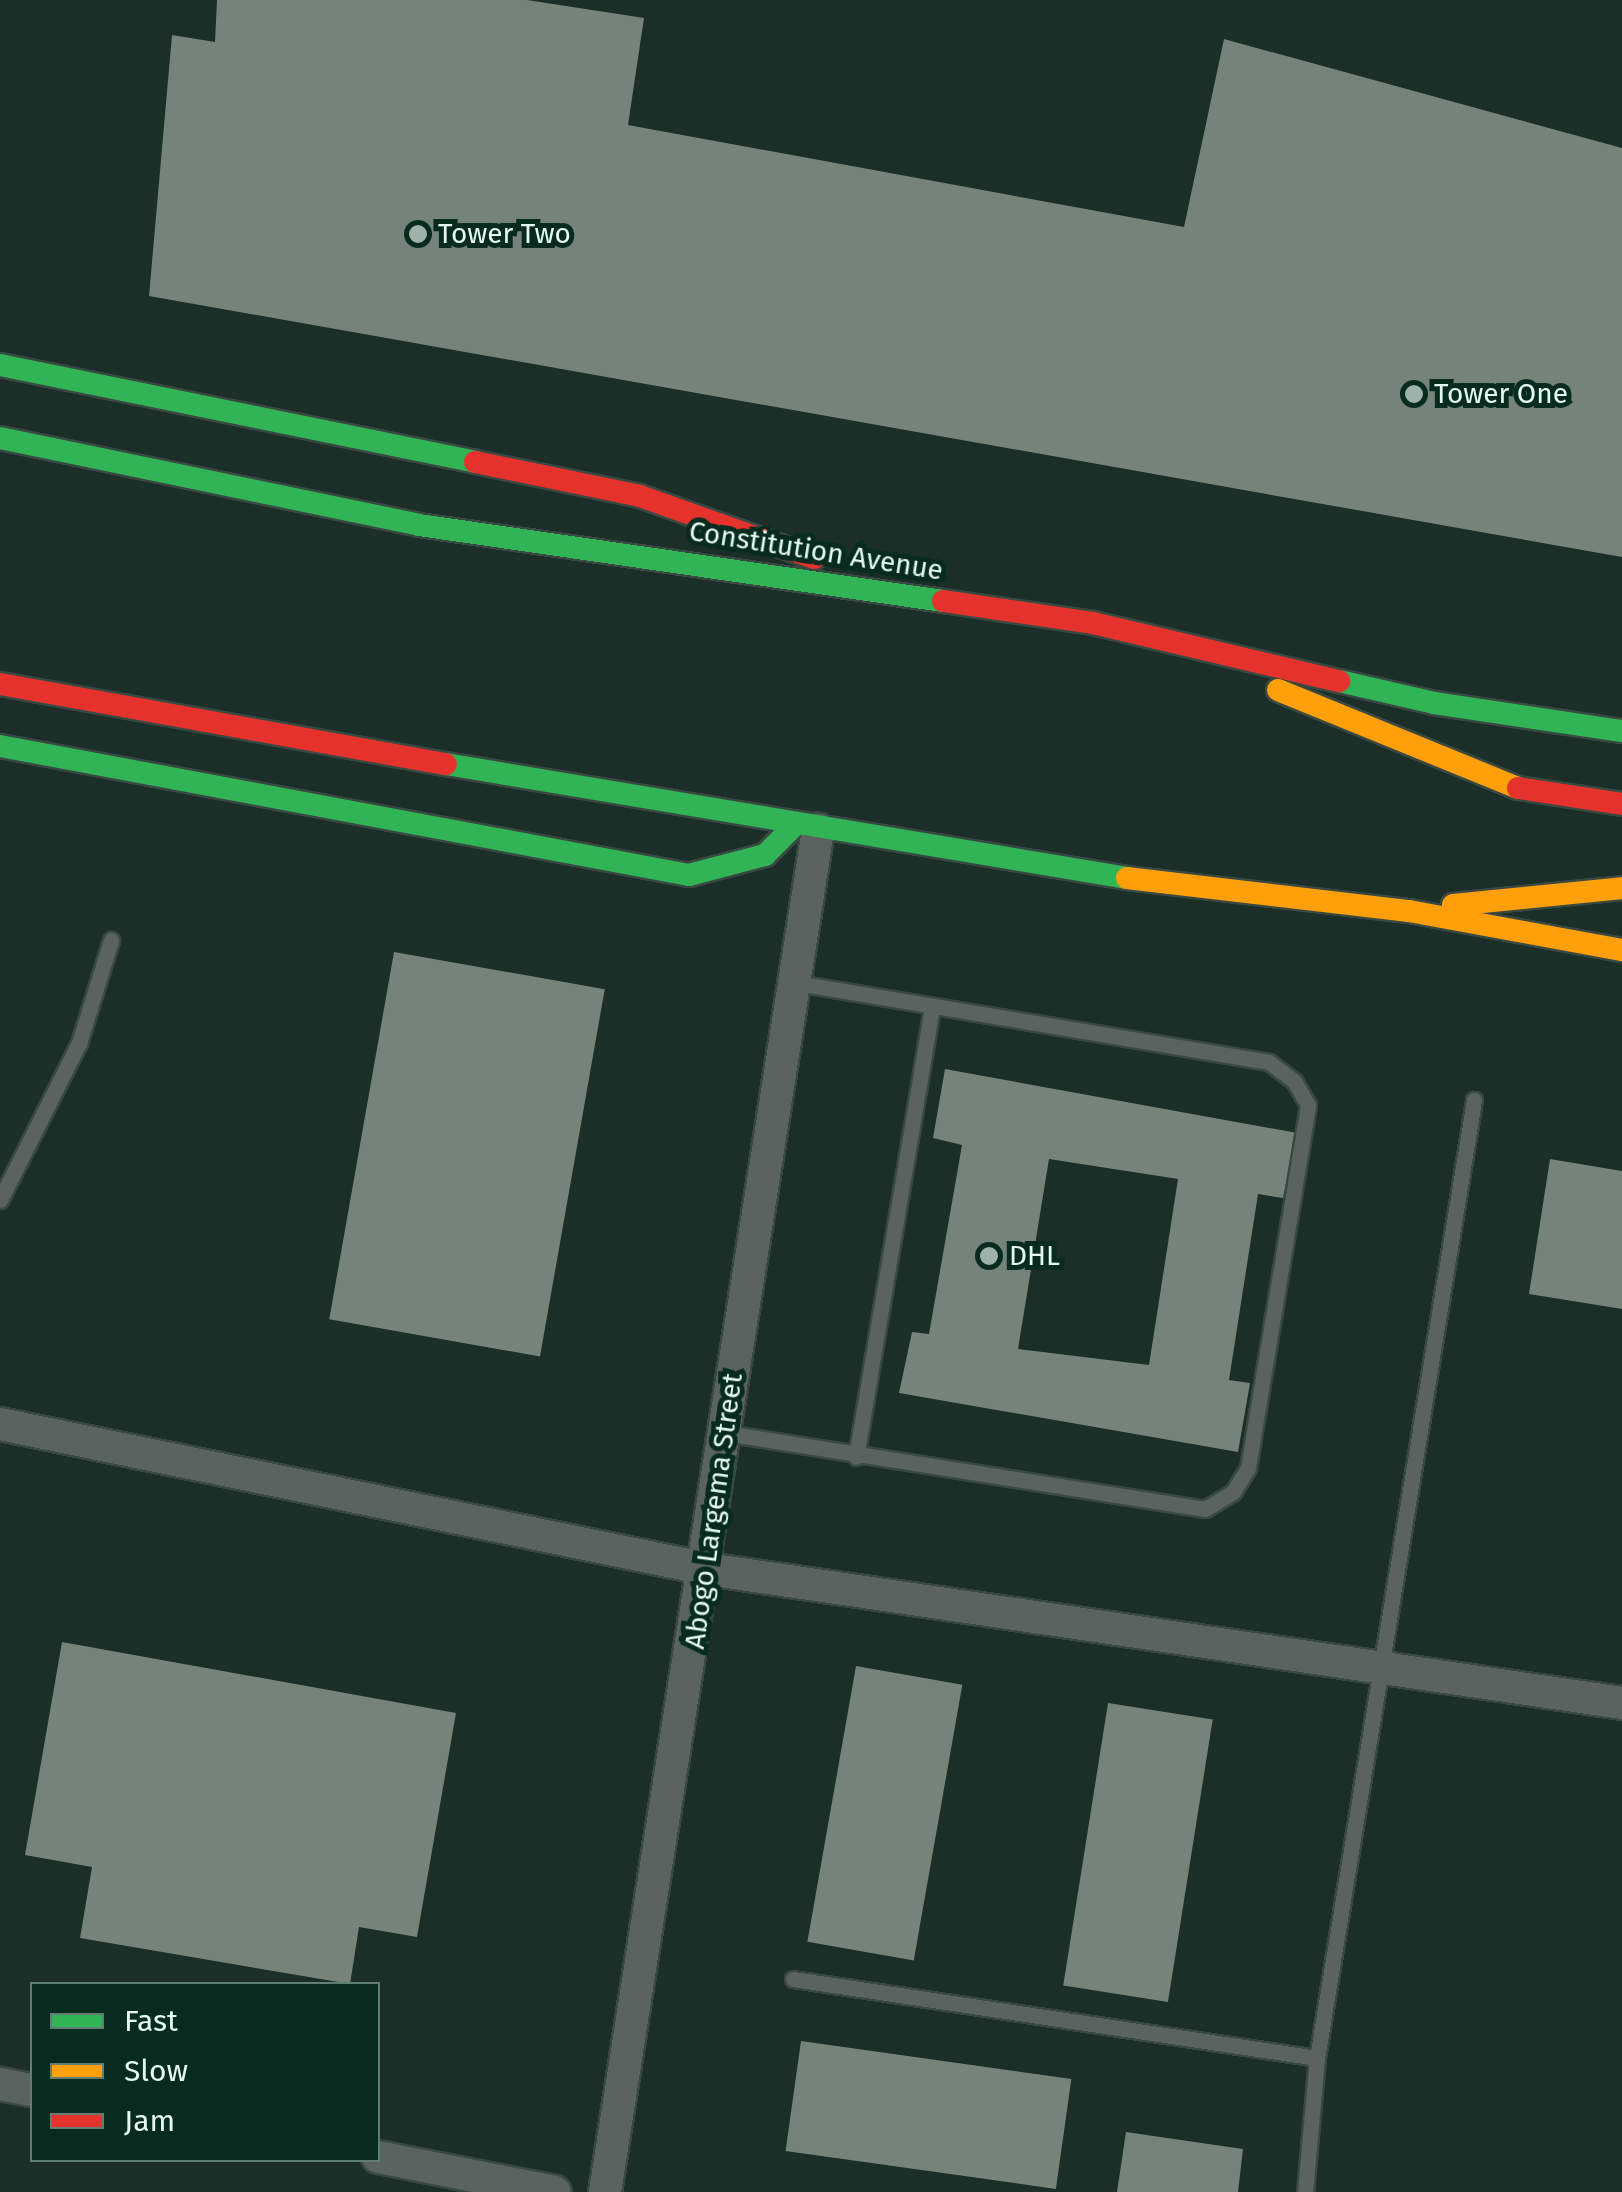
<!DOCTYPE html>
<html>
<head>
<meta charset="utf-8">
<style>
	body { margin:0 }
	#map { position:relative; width:1622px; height:2192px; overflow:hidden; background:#1b2e27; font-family:"Fira Sans",sans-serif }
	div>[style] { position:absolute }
	.building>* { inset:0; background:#75837b; transform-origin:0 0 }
	.roads { filter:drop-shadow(2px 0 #394942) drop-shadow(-2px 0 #394942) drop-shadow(0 2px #394942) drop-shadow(0 -2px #394942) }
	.lane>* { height:15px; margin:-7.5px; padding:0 7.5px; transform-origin:7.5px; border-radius:7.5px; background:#5b6361 }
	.street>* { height:32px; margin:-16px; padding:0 16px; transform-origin:16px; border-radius:16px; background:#5b6361 }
	.fast>* { height:22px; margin:-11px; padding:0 11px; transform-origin:11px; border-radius:11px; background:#30b455 }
	.slow>* { height:22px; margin:-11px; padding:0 11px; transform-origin:11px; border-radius:11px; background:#ff9f0a }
	.jam>* { height:22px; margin:-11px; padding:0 11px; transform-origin:11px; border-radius:11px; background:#e5322d }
	.dots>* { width:28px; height:28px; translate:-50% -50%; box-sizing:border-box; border:5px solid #072c1f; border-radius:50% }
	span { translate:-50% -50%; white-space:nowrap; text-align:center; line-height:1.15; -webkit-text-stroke:10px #072c1f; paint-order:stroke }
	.poi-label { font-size:28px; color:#e6f9f0 }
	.left { translate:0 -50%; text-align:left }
	.street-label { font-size:28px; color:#e6f9f0 }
	.legend { position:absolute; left:30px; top:1982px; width:350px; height:180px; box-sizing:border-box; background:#072c1f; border:2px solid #607e73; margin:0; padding:12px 18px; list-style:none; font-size:30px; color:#e6f9f0 }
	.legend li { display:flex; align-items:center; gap:20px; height:50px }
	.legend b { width:50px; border:2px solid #607e73 }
</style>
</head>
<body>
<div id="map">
	<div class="building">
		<div style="clip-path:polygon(217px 0,527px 0,644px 18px,628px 125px,1184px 227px,1224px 39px,1622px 148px,1622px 557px,149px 296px,172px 35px,215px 42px)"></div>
		<div style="left:394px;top:952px;width:214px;height:373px;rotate:10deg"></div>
		<div style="clip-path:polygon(evenodd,945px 1069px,1297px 1133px,1283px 1198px,1258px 1194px,1229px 1380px,1250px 1383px,1238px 1452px,899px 1393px,912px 1332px,929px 1334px,962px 1145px,933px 1138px,945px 1069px,1049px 1159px,1178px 1179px,1149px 1365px,1018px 1349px,1049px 1159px)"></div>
		<div style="clip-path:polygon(1550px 1159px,1622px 1171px,1622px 1309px,1529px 1294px)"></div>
		<div style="clip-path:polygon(62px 1642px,456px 1713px,417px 1937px,359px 1927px,350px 1984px,80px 1938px,92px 1867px,25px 1855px)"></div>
		<div style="left:856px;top:1666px;width:108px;height:280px;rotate:10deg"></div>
		<div style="left:1108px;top:1703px;width:106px;height:286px;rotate:9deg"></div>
		<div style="left:801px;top:2041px;width:273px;height:111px;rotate:8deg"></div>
		<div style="clip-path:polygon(1126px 2132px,1243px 2149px,1238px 2192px,1117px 2192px)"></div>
	</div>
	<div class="roads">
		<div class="lane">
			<div style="left:0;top:1200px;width:176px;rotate:-63.3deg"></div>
			<div style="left:79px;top:1043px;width:108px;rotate:-72.7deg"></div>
			<div style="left:725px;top:1433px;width:486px;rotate:9deg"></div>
			<div style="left:1205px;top:1509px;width:33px;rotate:-31deg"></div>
			<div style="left:1233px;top:1492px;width:28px;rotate:-58deg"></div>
			<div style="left:1248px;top:1468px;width:368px;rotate:-80.6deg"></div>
			<div style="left:1308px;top:1105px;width:28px;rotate:-120deg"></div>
			<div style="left:1294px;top:1081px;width:31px;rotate:-143deg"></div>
			<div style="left:1269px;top:1062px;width:481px;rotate:-170.5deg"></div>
			<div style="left:856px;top:1457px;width:454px;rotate:-80.4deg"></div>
			<div style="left:793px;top:1979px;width:530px;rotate:8.57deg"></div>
			<div style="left:1317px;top:2058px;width:971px;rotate:-80.69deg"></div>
			<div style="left:1305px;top:2192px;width:135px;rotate:-84.9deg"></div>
		</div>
		<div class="street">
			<div style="left:0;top:1424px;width:722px;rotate:11.59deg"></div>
			<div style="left:707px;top:1569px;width:925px;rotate:8.33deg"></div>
			<div style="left:0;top:2084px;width:33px;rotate:11deg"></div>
			<div style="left:378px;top:2157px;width:180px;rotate:11.2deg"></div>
			<div style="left:605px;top:2192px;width:1379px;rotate:-81.11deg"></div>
		</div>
		<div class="fast">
			<div style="left:0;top:365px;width:485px;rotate:11.5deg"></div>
			<div style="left:0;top:438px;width:428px;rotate:11.7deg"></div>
			<div style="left:419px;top:525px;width:529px;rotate:8.25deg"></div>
			<div style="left:1339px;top:681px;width:98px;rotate:13deg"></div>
			<div style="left:1434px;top:703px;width:190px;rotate:8.5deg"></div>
			<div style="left:0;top:746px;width:701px;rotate:10.6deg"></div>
			<div style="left:689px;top:875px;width:79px;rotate:-14.7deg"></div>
			<div style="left:765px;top:855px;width:42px;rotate:-45deg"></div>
			<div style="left:446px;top:764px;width:690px;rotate:9.5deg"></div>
		</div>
		<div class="slow">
			<div style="left:1278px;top:690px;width:259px;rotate:22.2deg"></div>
			<div style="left:1127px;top:878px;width:284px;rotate:6.7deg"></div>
			<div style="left:1409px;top:911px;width:217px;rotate:10.4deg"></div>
			<div style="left:1453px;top:905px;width:170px;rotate:-5.7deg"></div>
		</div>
		<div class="jam">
			<div style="left:475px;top:462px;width:168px;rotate:11.6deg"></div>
			<div style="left:640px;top:496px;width:185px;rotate:19.6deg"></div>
			<div style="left:943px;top:601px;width:152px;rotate:8.3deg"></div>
			<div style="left:1093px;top:623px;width:253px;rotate:13.3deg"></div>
			<div style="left:0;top:684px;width:453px;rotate:10.2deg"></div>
			<div style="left:1518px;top:788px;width:105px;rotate:8.7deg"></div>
		</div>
	</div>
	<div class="dots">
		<div style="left:418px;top:234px;background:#9fb2aa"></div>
		<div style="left:1414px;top:394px;background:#9fb2aa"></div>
		<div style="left:989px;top:1256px;background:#9fb2aa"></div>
	</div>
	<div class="poi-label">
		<span class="left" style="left:438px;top:234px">Tower Two</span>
		<span class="left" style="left:1434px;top:394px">Tower One</span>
		<span class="left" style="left:1009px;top:1256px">DHL</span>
	</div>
	<div class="street-label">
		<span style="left:816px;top:551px;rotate:9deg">Constitution Avenue</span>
		<span style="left:714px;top:1511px;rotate:-82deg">Abogo Largema Street</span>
	</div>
	<ul class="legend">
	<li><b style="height:12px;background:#30b455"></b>Fast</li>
	<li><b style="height:12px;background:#ff9f0a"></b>Slow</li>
	<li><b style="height:12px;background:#e5322d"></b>Jam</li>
	</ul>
</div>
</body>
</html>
